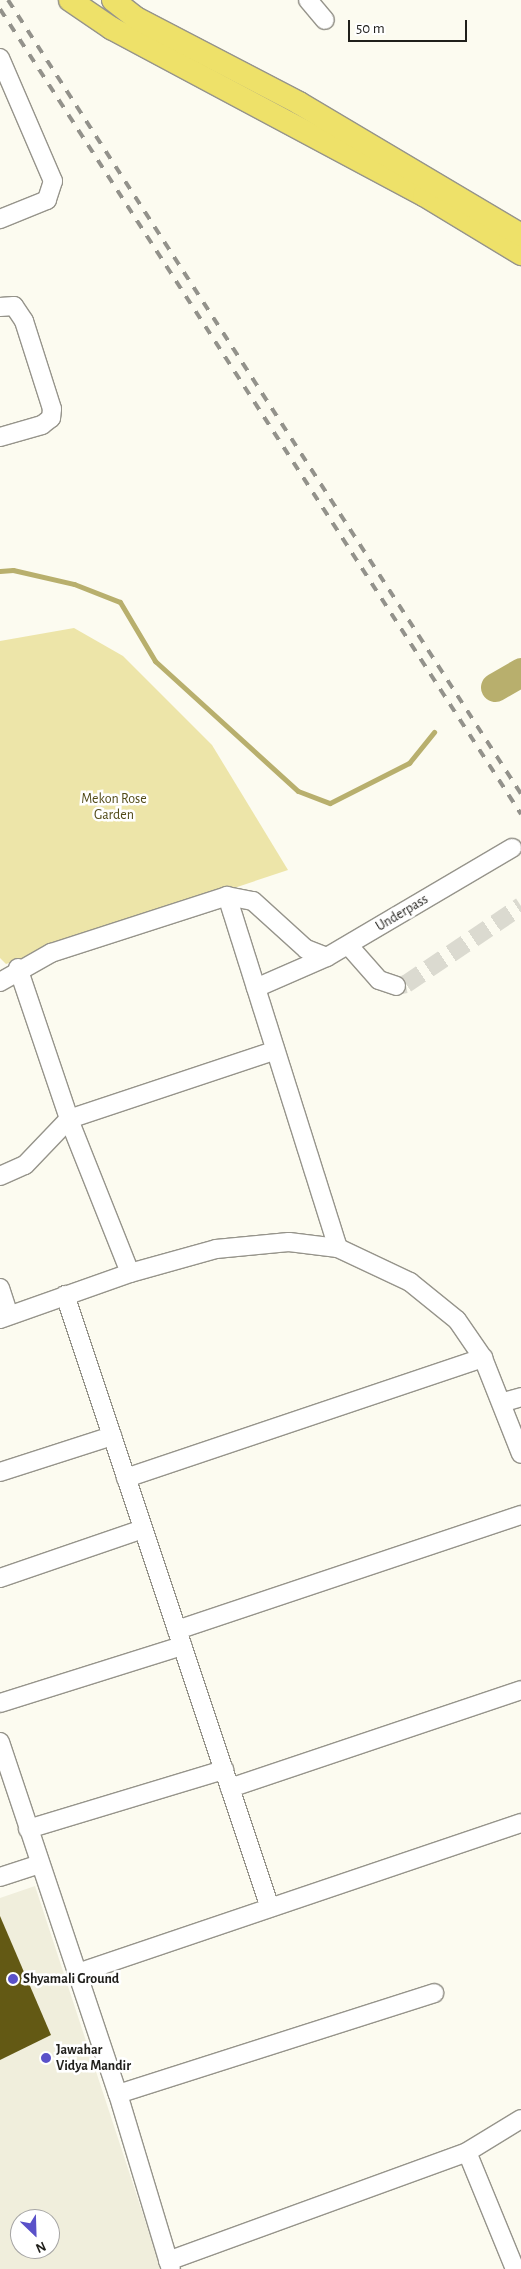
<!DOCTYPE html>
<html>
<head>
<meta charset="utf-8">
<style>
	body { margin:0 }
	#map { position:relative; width:521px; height:2269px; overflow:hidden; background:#fcfbf0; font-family:"Alegreya Sans",sans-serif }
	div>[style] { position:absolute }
	.built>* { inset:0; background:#f0eedc }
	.green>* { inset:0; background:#ede5a9 }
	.stream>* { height:5px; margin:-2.5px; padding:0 2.5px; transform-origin:2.5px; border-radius:2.5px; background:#b8af6d }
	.river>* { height:29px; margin:-14.5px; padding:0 14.5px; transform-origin:14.5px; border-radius:14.5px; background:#b8af6d }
	.building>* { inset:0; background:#635914 }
	.minor-tunnel>* { height:18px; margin-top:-9px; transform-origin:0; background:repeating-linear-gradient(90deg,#dbdad0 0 18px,transparent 0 27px) }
	.roads { filter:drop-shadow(1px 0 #96948b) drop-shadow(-1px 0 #96948b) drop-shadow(0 1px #96948b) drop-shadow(0 -1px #96948b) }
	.minor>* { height:18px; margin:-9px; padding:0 9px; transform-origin:9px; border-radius:9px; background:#fff }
	.major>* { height:22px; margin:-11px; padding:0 11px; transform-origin:11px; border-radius:11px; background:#eee169 }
	.rail>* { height:4px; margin-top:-2px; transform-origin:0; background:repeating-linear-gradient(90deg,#93928b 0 9px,transparent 0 18px) }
	.dots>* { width:14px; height:14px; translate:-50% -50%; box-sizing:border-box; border:2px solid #fff; border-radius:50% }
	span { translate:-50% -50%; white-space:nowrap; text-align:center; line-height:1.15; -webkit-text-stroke:5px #fff; paint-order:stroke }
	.park-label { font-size:14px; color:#524b18 }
	.street-label { font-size:14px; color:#201f1b }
	.poi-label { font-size:14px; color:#201f1b; font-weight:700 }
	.left { translate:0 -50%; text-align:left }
	.north { position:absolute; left:10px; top:2209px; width:50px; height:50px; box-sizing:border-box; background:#fff; border:1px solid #a6a5a4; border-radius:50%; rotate:156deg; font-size:14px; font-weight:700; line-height:20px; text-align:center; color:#201f1b }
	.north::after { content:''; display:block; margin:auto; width:18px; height:22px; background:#5a51c9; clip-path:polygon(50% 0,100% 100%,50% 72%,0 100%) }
	.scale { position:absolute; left:348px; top:20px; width:119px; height:22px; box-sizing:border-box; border:2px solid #201f1b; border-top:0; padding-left:6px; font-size:15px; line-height:18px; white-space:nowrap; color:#201f1b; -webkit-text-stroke:4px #fff; paint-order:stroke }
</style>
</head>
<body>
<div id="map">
	<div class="built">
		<div style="clip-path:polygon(evenodd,35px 1886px,161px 2269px,0 2269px,0 1898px,35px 1886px,20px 2219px,50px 2219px,50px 2249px,20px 2249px,20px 2219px)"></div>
	</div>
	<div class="green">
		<div style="clip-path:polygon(74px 628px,123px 656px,212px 745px,288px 870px,6px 964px,0 958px,0 641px)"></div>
	</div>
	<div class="stream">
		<div style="left:0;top:571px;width:13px;rotate:-4deg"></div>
		<div style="left:13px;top:570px;width:63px;rotate:12.9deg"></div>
		<div style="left:74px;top:584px;width:49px;rotate:21.4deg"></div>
		<div style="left:120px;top:602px;width:69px;rotate:59.3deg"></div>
		<div style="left:155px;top:661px;width:193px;rotate:42.3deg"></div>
		<div style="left:298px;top:791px;width:34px;rotate:21deg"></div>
		<div style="left:330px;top:803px;width:89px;rotate:-26.9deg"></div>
		<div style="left:409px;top:763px;width:40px;rotate:-51deg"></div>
	</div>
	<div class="river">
		<div style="left:495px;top:687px;width:30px;rotate:-30deg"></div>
	</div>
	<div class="building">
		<div style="clip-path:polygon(0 1916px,51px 2035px,0 2060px)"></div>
	</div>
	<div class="minor-tunnel">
		<div style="left:396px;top:986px;width:10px;rotate:-11deg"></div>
		<div style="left:406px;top:984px;width:139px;rotate:-34.1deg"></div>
	</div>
	<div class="roads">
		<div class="minor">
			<div style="left:308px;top:0;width:26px;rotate:50deg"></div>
			<div style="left:0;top:58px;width:134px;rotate:66.7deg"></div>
			<div style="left:53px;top:181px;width:20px;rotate:108deg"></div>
			<div style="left:47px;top:200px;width:51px;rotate:158deg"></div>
			<div style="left:0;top:307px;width:14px;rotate:-4deg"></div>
			<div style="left:14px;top:306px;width:18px;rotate:56deg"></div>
			<div style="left:24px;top:321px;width:92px;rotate:72.3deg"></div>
			<div style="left:52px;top:409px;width:9px;rotate:96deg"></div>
			<div style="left:51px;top:418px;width:11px;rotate:142deg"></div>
			<div style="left:42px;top:425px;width:44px;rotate:164.1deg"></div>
			<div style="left:227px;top:896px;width:369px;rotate:72.5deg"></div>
			<div style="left:349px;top:946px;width:45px;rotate:48.6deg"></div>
			<div style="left:379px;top:980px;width:18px;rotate:19deg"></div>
			<div style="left:18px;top:968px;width:163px;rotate:71.3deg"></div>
			<div style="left:70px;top:1122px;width:162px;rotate:68.3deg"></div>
			<div style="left:0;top:982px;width:59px;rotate:-29.6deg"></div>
			<div style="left:51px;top:953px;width:185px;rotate:-17.9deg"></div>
			<div style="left:227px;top:896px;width:26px;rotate:11deg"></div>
			<div style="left:253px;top:901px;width:72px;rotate:42.2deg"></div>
			<div style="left:306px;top:949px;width:22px;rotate:21deg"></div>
			<div style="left:327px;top:957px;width:215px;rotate:-30.5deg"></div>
			<div style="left:256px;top:988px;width:77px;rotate:-23.6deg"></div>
			<div style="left:0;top:1176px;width:27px;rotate:-24deg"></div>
			<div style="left:25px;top:1165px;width:64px;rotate:-46.3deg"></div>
			<div style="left:69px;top:1119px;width:216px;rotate:-18.4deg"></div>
			<div style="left:0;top:1288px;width:28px;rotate:72deg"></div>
			<div style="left:65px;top:1295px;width:646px;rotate:71.51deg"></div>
			<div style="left:0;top:1319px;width:138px;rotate:-19.5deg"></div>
			<div style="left:130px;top:1273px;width:89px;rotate:-15.6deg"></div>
			<div style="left:216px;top:1249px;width:73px;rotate:-5.5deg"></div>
			<div style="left:289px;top:1242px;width:49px;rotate:7deg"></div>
			<div style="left:338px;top:1248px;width:80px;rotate:25.3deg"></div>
			<div style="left:410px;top:1282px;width:60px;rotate:39deg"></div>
			<div style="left:457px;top:1320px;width:46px;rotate:55.6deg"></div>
			<div style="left:483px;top:1358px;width:103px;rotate:68.4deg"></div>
			<div style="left:504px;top:1402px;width:18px;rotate:-16deg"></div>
			<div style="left:0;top:1472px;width:118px;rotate:-17.8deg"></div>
			<div style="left:126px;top:1478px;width:377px;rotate:-18.6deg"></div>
			<div style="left:0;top:1578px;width:151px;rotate:-18.9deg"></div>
			<div style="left:177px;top:1630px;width:363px;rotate:-18.5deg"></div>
			<div style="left:0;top:1703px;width:191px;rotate:-17.4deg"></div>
			<div style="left:0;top:1742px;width:371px;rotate:71.5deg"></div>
			<div style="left:118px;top:2094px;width:183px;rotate:73.2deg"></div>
			<div style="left:230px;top:1788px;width:307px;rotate:-18.6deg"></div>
			<div style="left:28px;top:1829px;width:205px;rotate:-16.8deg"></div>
			<div style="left:0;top:1877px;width:42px;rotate:-18deg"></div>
			<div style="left:78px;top:1973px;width:468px;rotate:-18.7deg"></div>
			<div style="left:118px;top:2094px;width:332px;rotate:-17.7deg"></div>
			<div style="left:168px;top:2261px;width:318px;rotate:-20deg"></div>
			<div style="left:515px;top:2269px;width:126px;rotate:-112.3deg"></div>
			<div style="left:467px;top:2152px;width:63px;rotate:-31.4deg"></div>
		</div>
		<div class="major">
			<div style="left:70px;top:0;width:50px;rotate:34.3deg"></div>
			<div style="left:111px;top:28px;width:355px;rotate:28.1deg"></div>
			<div style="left:424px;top:195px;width:114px;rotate:31.3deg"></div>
			<div style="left:113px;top:0;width:29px;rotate:38deg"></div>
			<div style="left:136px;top:18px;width:184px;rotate:27.5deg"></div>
			<div style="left:299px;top:103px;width:258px;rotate:30.7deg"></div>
		</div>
	</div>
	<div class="rail">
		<div style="left:8px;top:0;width:945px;rotate:57.13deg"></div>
		<div style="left:0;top:9px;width:959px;rotate:57.09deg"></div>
	</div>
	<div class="dots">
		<div style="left:13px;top:1979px;background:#5a51c9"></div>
		<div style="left:46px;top:2058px;background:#5a51c9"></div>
	</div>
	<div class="park-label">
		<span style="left:114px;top:807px">Mekon Rose<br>Garden</span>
	</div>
	<div class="street-label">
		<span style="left:402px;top:913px;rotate:-31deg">Underpass</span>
	</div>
	<div class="poi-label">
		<span class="left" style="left:23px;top:1979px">Shyamali Ground</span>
		<span class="left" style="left:56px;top:2058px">Jawahar<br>Vidya Mandir</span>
	</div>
	<div class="north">N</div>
	<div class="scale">50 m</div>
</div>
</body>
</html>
